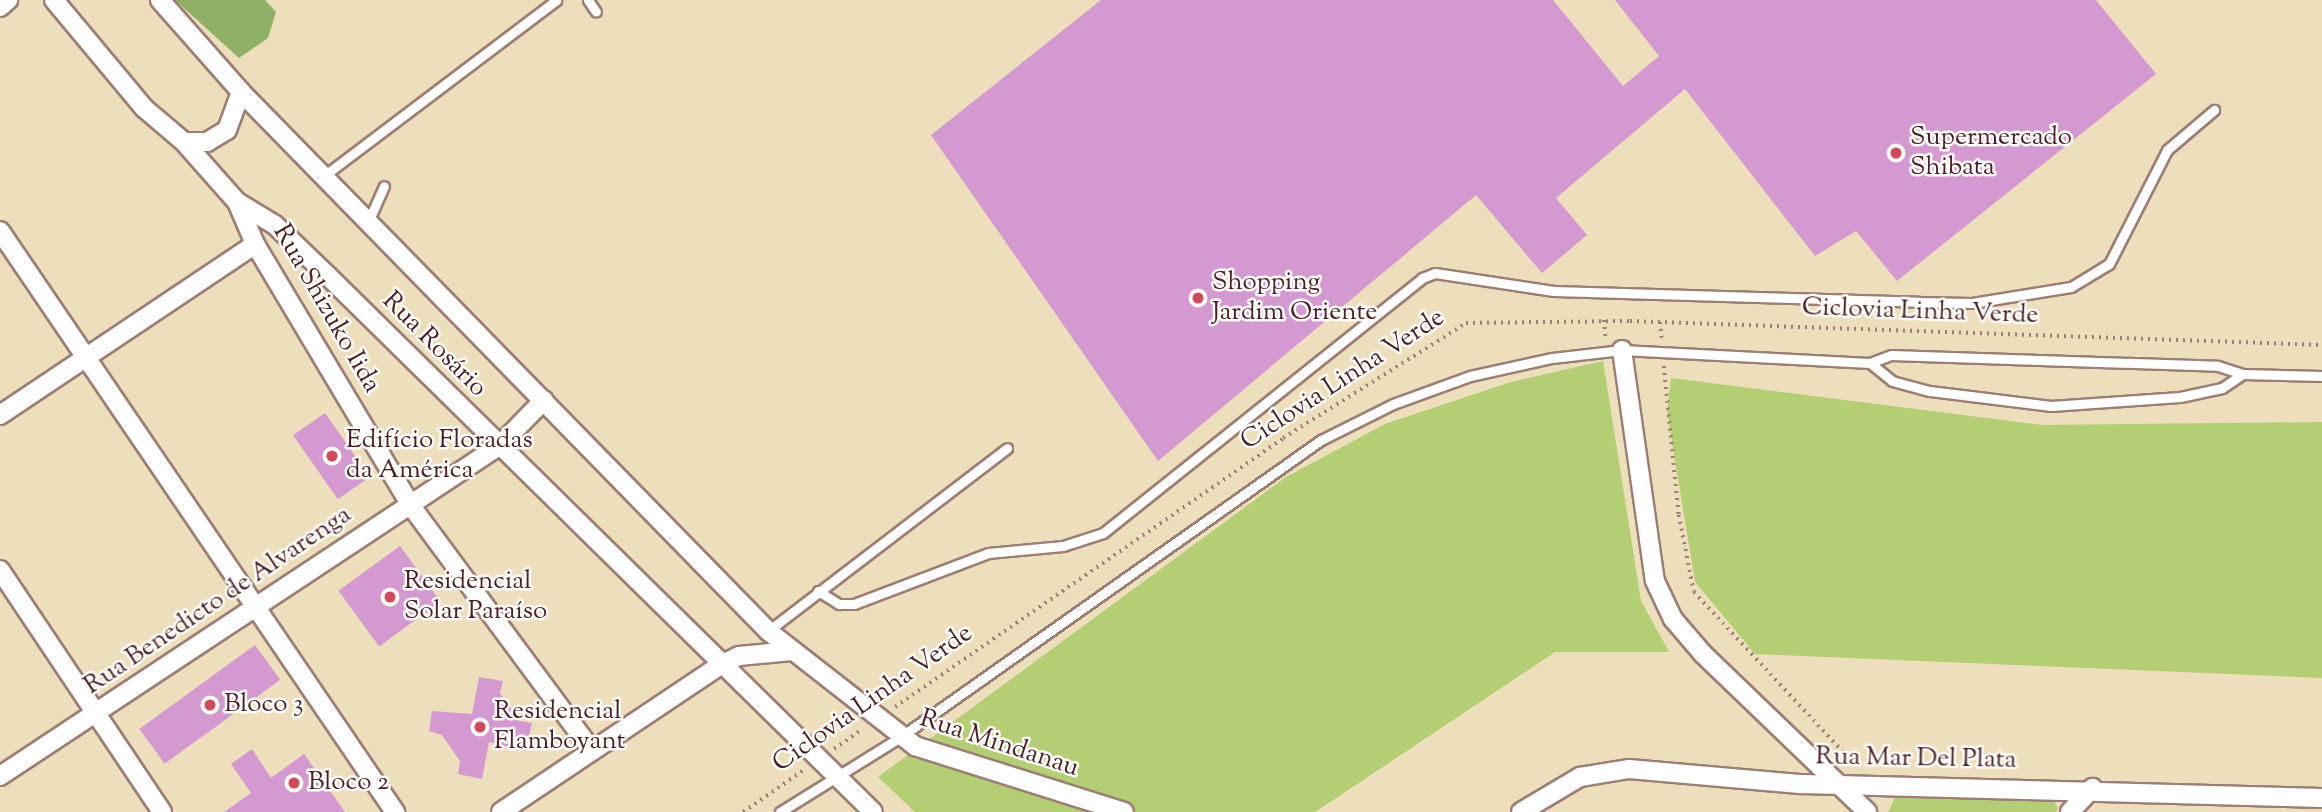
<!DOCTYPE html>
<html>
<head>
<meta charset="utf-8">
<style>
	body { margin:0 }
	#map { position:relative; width:2322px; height:812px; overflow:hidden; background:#eddebc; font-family:"Sorts Mill Goudy",serif }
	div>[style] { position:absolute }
	.green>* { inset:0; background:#b4ce73 }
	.forest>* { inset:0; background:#8fb165 }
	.building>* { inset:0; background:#d499d1; transform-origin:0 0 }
	.path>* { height:3.5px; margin-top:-1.75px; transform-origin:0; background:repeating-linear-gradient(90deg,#9c7e74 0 2px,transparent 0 7px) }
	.roads { filter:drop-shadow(2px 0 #9c7e74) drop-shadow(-2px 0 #9c7e74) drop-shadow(0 2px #9c7e74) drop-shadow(0 -2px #9c7e74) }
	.service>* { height:9px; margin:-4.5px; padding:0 4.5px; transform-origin:4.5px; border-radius:4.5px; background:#fff }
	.minor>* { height:18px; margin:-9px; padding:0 9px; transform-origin:9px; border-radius:9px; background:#fff }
	.dots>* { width:19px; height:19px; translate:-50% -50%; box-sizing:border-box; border:4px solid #fdfcf7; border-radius:50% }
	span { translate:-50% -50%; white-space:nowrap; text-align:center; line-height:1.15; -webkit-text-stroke:5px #fdfcf7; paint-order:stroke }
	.poi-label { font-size:26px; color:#4a1f2b }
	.left { translate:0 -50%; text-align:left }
	.street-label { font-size:26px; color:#4a1f2b }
</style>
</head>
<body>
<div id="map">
	<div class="green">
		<div style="clip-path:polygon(1603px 361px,1641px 601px,1669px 652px,1555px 652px,1315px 812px,915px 812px,878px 777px,1286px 477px,1385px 424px,1511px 382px)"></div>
		<div style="clip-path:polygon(1671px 378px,2041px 425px,2322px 422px,2322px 678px,1755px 654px,1695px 582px,1667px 412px)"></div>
		<div style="clip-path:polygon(1898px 792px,2053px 800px,2058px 808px,2056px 812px,1888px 812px)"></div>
	</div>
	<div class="forest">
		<div style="clip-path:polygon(175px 0,265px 0,276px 12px,268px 38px,239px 58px)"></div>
	</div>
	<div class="building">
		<div style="clip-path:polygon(1101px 0,1553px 0,1623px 86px,1659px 56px,1615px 0,2096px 0,2156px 74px,1897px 281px,1856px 231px,1815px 256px,1685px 89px,1556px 198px,1587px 235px,1542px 273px,1476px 195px,1158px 461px,931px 135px)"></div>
		<div style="left:325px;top:413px;width:78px;height:39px;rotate:55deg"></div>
		<div style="left:400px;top:546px;width:69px;height:76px;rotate:54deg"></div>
		<div style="left:255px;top:645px;width:43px;height:143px;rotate:54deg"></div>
		<div style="clip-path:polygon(479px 677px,503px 681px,500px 693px,520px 721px,532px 723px,526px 751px,489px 742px,482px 779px,458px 774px,460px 761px,442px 735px,429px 731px,432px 711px,472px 714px)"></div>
		<div style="clip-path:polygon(252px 749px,271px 778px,304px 754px,345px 812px,224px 812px,251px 793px,231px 764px)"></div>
	</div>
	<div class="path">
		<div style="left:1604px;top:320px;width:19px;rotate:84deg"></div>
		<div style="left:1660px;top:322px;width:16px;rotate:83deg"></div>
		<div style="left:1664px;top:366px;width:150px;rotate:84.3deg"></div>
		<div style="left:1679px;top:515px;width:78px;rotate:79deg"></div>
		<div style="left:1694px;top:592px;width:229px;rotate:47deg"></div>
		<div style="left:895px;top:707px;width:472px;rotate:-34.7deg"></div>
		<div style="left:1283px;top:438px;width:216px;rotate:-32.1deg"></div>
		<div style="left:1466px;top:323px;width:164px;rotate:-0.7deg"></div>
		<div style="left:1630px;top:321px;width:692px;rotate:1.99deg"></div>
		<div style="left:834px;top:749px;width:35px;rotate:-35deg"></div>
		<div style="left:743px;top:812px;width:75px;rotate:-34.7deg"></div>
	</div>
	<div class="roads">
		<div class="service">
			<div style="left:588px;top:0;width:14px;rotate:56deg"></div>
			<div style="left:325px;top:175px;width:290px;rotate:-37.1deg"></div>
			<div style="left:368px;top:222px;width:39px;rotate:-66deg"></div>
			<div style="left:1870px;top:363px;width:28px;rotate:39deg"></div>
			<div style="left:1892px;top:381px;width:39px;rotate:15deg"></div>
			<div style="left:1930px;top:391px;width:122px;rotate:7.1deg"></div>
			<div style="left:2051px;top:406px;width:129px;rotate:-4deg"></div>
			<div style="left:2180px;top:397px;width:43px;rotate:-12.1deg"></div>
			<div style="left:2222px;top:388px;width:25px;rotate:-34deg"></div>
			<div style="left:818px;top:591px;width:25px;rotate:32deg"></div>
			<div style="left:839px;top:604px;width:15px"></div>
			<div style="left:854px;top:604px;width:143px;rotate:-20.8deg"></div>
			<div style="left:988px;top:553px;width:75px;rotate:-5.3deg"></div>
			<div style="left:1063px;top:546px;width:42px;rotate:-18deg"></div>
			<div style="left:1103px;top:533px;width:408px;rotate:-38.6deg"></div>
			<div style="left:1422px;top:278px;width:14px;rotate:-21deg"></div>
			<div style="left:1435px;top:273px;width:120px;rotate:8.6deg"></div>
			<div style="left:1554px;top:291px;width:365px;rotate:1.7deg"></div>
			<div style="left:1919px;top:302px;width:53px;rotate:1.1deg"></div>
			<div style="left:1972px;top:303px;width:100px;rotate:-9.2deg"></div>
			<div style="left:2071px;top:287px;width:44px;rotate:-31.2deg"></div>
			<div style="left:2109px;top:264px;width:128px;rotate:-63deg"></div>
			<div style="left:2167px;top:150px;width:62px;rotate:-40.4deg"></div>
			<div style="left:768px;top:631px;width:301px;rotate:-37.4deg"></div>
			<div style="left:780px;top:812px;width:140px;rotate:-31.9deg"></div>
			<div style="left:899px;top:738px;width:517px;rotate:-35.23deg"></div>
			<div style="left:1321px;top:440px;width:80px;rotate:-26.6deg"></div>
			<div style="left:1393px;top:404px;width:82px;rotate:-20deg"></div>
			<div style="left:1470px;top:376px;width:84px;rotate:-12.4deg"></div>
			<div style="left:1552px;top:358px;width:70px;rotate:-6.5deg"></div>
			<div style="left:1622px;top:350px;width:248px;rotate:3deg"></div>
			<div style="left:1870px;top:363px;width:22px;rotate:-21deg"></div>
			<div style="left:1891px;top:355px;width:327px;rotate:1.9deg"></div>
			<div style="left:2218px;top:366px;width:26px;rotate:18deg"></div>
			<div style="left:2243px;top:374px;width:79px;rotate:1.5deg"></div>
		</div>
		<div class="minor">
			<div style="left:54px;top:0;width:141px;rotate:50.2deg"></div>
			<div style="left:144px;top:108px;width:52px;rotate:40.4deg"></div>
			<div style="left:184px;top:142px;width:80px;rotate:48.5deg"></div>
			<div style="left:237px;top:202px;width:44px;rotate:31.2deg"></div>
			<div style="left:275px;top:225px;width:74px;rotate:43.9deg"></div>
			<div style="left:328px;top:276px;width:764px;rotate:44.52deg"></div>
			<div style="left:160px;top:0;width:123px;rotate:48.6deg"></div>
			<div style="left:241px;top:92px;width:754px;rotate:45.64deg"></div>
			<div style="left:768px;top:631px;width:187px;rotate:38deg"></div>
			<div style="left:915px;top:746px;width:219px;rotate:17.5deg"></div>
			<div style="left:0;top:7px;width:11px;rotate:-41deg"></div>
			<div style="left:184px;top:142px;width:23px"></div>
			<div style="left:207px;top:142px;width:23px;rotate:-31deg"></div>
			<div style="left:227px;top:130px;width:40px;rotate:-69.8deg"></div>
			<div style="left:237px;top:202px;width:46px;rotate:66.8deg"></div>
			<div style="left:255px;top:244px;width:305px;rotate:59.2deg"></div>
			<div style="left:411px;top:506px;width:302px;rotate:53.5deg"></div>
			<div style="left:0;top:231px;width:703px;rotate:55.79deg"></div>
			<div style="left:1622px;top:350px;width:233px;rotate:81.9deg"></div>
			<div style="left:1655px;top:581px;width:42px;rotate:64.7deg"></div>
			<div style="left:1673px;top:619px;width:46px;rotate:49.4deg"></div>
			<div style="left:1703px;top:654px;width:228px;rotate:43.9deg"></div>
			<div style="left:0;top:415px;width:307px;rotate:-33.8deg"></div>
			<div style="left:0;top:570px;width:291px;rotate:56.2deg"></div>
			<div style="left:0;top:776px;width:598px;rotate:-33.48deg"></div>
			<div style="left:499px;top:446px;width:64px;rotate:-45.6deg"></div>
			<div style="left:501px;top:812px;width:265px;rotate:-33.8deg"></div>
			<div style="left:721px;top:665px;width:20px;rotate:-27deg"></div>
			<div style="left:739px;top:656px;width:53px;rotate:-5.4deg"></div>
			<div style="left:1521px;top:812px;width:69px;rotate:-30.7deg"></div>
			<div style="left:1580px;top:777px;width:50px;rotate:-9.3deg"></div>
			<div style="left:1629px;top:769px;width:174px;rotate:5deg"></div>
			<div style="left:1802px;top:784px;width:520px;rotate:1.54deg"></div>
			<div style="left:2070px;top:812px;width:33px;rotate:-47deg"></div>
		</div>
	</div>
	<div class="dots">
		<div style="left:1896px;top:153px;background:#d1495b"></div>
		<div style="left:1198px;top:298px;background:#d1495b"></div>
		<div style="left:332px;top:456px;background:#d1495b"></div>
		<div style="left:390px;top:597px;background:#d1495b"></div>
		<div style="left:210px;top:705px;background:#d1495b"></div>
		<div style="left:480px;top:727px;background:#d1495b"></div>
		<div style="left:294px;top:783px;background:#d1495b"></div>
	</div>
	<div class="poi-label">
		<span class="left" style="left:1910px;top:153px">Supermercado<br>Shibata</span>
		<span class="left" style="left:1212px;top:298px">Shopping<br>Jardim Oriente</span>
		<span class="left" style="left:346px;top:456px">Edifício Floradas<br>da América</span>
		<span class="left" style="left:404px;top:597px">Residencial<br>Solar Paraíso</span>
		<span class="left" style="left:224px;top:705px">Bloco 3</span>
		<span class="left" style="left:494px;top:727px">Residencial<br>Flamboyant</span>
		<span class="left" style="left:308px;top:783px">Bloco 2</span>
	</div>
	<div class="street-label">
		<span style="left:326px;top:309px;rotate:60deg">Rua Shizuko Iida</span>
		<span style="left:1920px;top:312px;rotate:2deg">Ciclovia Linha Verde</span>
		<span style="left:434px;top:345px;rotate:45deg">Rua Rosário</span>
		<span style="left:1343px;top:380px;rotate:-33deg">Ciclovia Linha Verde</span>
		<span style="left:218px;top:601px;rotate:-34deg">Rua Benedicto de Alvarenga</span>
		<span style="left:873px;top:699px;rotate:-35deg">Ciclovia Linha Verde</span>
		<span style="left:999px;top:744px;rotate:18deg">Rua Mindanau</span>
		<span style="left:1916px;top:759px;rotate:1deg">Rua Mar Del Plata</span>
	</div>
</div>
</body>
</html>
